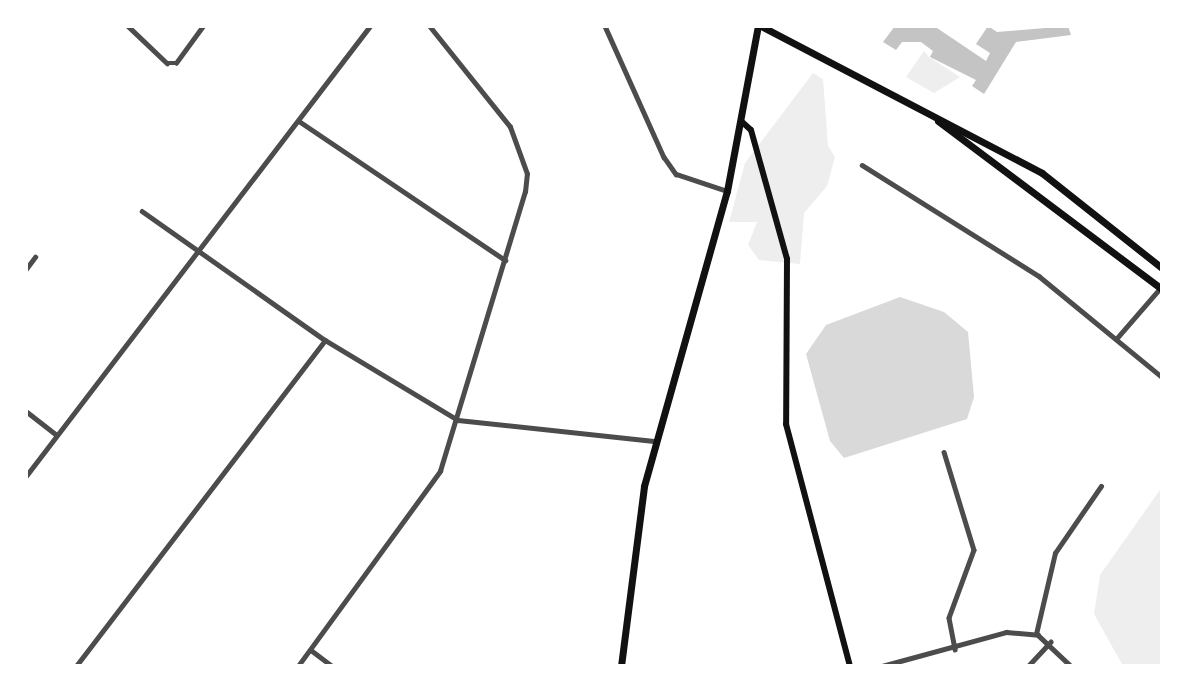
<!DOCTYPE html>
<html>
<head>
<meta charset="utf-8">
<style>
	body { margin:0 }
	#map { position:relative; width:1188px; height:692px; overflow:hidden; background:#fff; font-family:Bitter,serif }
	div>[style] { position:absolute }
	.green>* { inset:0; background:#eee }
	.water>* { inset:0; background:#d9d9d9 }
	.building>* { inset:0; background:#c4c4c4 }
	.minor>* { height:4.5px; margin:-2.25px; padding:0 2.25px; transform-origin:2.25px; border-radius:2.25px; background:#4c4c4c }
	.secondary>* { height:6px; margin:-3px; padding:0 3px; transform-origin:3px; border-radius:3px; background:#111 }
	.primary>* { height:7px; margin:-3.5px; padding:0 3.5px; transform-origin:3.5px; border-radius:3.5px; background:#111 }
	span { translate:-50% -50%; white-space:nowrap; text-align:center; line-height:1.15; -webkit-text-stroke:5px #fff; paint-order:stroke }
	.frame { position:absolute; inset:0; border:28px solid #fff; pointer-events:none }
</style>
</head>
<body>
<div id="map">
	<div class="green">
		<div style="clip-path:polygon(924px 51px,929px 57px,960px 77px,934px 93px,906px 77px)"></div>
		<div style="clip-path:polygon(813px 73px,823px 79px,828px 146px,835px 157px,827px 186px,804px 213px,800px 264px,759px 260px,748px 245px,757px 222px,729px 222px,745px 163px)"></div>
		<div style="clip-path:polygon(1162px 487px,1162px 666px,1123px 666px,1094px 614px,1100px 575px)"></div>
	</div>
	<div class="water">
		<div style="clip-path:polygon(900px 297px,944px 312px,968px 332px,974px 397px,967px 419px,844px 458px,830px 441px,806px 354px,826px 325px)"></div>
	</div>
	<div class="building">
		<div style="clip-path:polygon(895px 26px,934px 26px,986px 61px,990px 53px,976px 44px,988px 26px,997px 32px,1068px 26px,1071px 35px,1016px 42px,984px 94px,972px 86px,976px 80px,930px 57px,933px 51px,921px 42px,902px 42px,896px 50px,883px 42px)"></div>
	</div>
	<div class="minor">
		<div style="left:128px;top:26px;width:54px;rotate:43.5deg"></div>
		<div style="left:167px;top:63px;width:9px"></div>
		<div style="left:176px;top:63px;width:46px;rotate:-53.9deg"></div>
		<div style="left:605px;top:26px;width:144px;rotate:65.8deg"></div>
		<div style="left:664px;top:157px;width:21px;rotate:55deg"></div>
		<div style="left:676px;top:174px;width:54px;rotate:18.4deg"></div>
		<div style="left:299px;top:121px;width:249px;rotate:34deg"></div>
		<div style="left:862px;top:165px;width:209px;rotate:32.1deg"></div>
		<div style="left:1039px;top:276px;width:159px;rotate:39.4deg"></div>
		<div style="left:142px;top:211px;width:224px;rotate:35.2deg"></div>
		<div style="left:325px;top:340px;width:155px;rotate:31deg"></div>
		<div style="left:458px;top:420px;width:199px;rotate:6.1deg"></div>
		<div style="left:26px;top:269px;width:15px;rotate:-53deg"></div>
		<div style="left:1117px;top:338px;width:69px;rotate:-49.1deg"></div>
		<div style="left:26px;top:411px;width:39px;rotate:38deg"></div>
		<div style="left:944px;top:452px;width:102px;rotate:73deg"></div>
		<div style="left:974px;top:550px;width:72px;rotate:110.2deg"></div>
		<div style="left:949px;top:618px;width:32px;rotate:79deg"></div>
		<div style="left:26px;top:476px;width:566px;rotate:-52.6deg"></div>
		<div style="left:1036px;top:634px;width:83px;rotate:-76.8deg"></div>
		<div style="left:1055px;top:553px;width:81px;rotate:-55.5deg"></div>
		<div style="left:311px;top:650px;width:26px;rotate:37deg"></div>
		<div style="left:76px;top:666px;width:410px;rotate:-52.6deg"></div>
		<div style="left:298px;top:666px;width:241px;rotate:-53.9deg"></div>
		<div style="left:440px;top:471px;width:292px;rotate:-73.1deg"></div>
		<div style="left:525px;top:192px;width:18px;rotate:-84deg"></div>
		<div style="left:527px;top:174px;width:50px;rotate:-109.9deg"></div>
		<div style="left:510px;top:127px;width:129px;rotate:-128.7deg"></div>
		<div style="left:882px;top:666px;width:129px;rotate:-15.3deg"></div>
		<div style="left:1006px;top:632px;width:32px;rotate:5deg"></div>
		<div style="left:1038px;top:635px;width:45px;rotate:43.2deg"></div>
		<div style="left:1028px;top:666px;width:33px;rotate:-47deg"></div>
	</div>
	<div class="secondary">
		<div style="left:741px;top:121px;width:13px;rotate:42deg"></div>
		<div style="left:751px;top:130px;width:134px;rotate:74.4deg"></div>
		<div style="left:787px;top:259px;width:165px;rotate:90.3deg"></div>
		<div style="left:786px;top:424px;width:250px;rotate:75.2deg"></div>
	</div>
	<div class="primary">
		<div style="left:761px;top:26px;width:317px;rotate:27.6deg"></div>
		<div style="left:1042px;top:173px;width:153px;rotate:38.4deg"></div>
		<div style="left:938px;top:121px;width:280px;rotate:36.9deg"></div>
		<div style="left:621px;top:666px;width:181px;rotate:-82.7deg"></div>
		<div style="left:644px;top:486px;width:306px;rotate:-74.3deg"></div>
		<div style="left:727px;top:191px;width:168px;rotate:-79.4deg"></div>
	</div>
	<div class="frame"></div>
</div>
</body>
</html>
